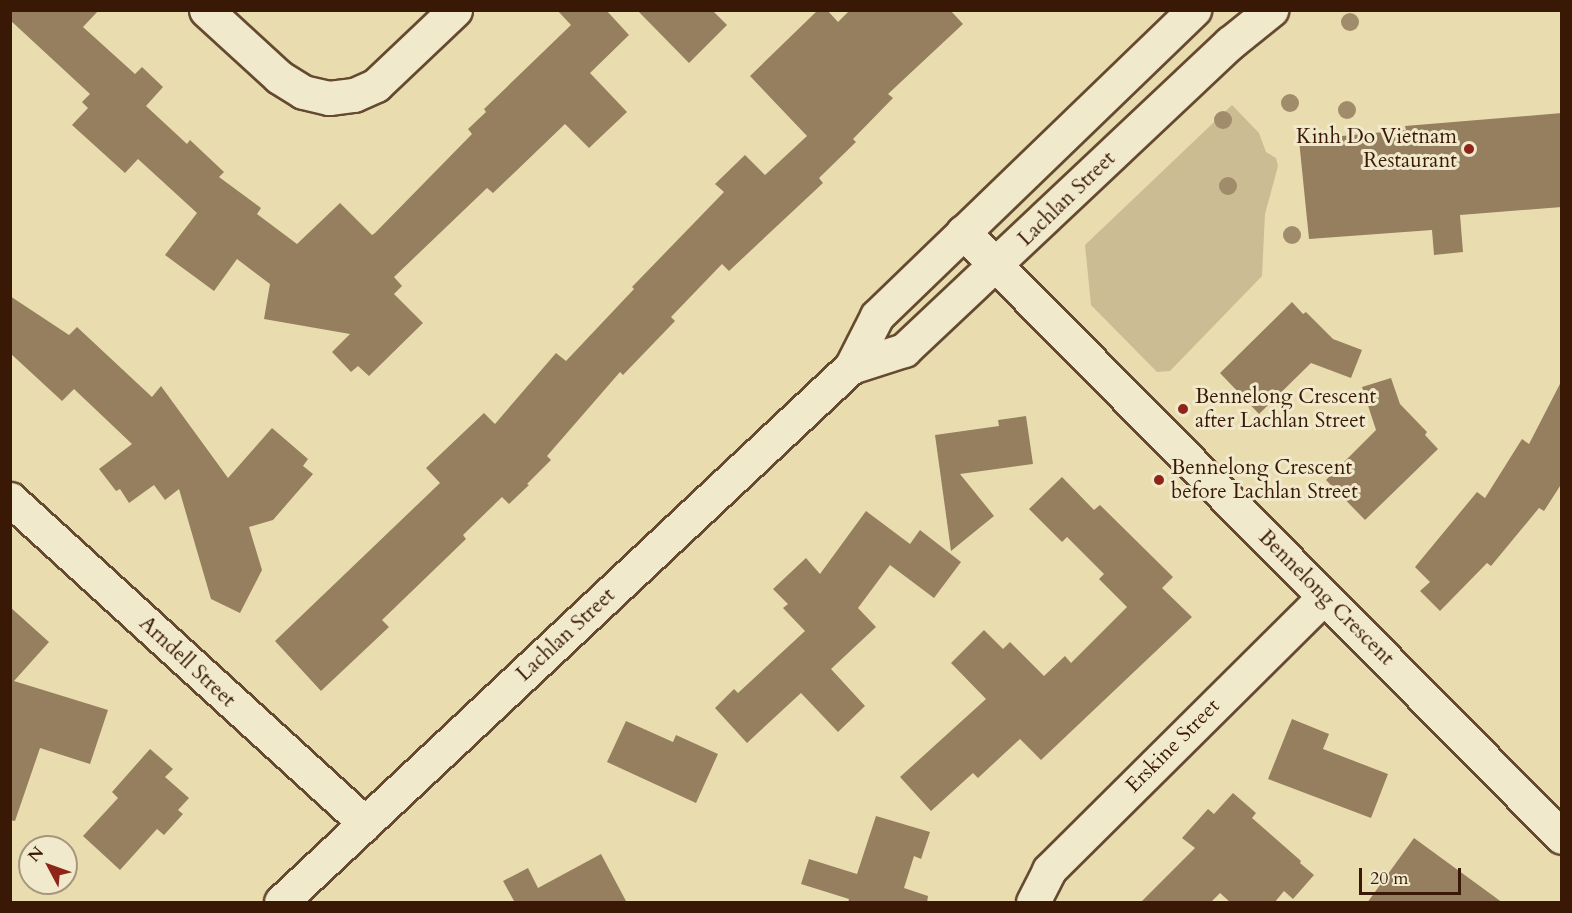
<!DOCTYPE html>
<html>
<head>
<meta charset="utf-8">
<style>
	body { margin:0 }
	#map { position:relative; width:1572px; height:913px; overflow:hidden; background:#e9ddb0; font-family:Cardo,serif }
	div>[style] { position:absolute }
	.green>* { inset:0; background:#cbbc93 }
	.building>* { inset:0; background:#957f5e }
	.roads { filter:drop-shadow(2px 0 #654a30) drop-shadow(-2px 0 #654a30) drop-shadow(0 2px #654a30) drop-shadow(0 -2px #654a30) }
	.street>* { height:33px; margin:-16.5px; padding:0 16.5px; transform-origin:16.5px; border-radius:16.5px; background:#f1e9cc }
	.secondary>* { height:33px; margin:-16.5px; padding:0 16.5px; transform-origin:16.5px; border-radius:16.5px; background:#f1e9cc }
	.trees>* { width:18px; height:18px; margin:-9px; border-radius:50%; background:#a08c6a }
	.dots>* { width:16px; height:16px; translate:-50% -50%; box-sizing:border-box; border:3px solid #f1e9cc; border-radius:50% }
	span { translate:-50% -50%; white-space:nowrap; text-align:center; line-height:1.15; -webkit-text-stroke:6px #f1e9cc; paint-order:stroke }
	.poi-label { font-size:21px; color:#391906 }
	.right { translate:-100% -50%; text-align:right }
	.left { translate:0 -50%; text-align:left }
	.street-label { font-size:21px; color:#391906 }
	.frame { position:absolute; inset:0; border:12px solid #391906; pointer-events:none }
	.north { position:absolute; left:18px; top:835px; width:60px; height:60px; box-sizing:border-box; background:#f1e9cc; border:2px solid #a7967d; border-radius:50%; rotate:311deg; font-size:16px; font-weight:700; line-height:24px; text-align:center; color:#391906 }
	.north::after { content:''; display:block; margin:auto; width:21px; height:27px; background:#8f2418; clip-path:polygon(50% 0,100% 100%,50% 72%,0 100%) }
	.scale { position:absolute; left:1359px; top:868px; width:102px; height:27px; box-sizing:border-box; border:3px solid #391906; border-top:0; padding-left:8px; font-size:18px; line-height:21px; white-space:nowrap; color:#391906; -webkit-text-stroke:4px #f1e9cc; paint-order:stroke }
</style>
</head>
<body>
<div id="map">
	<div class="green">
		<div style="clip-path:polygon(1232px 105px,1259px 133px,1266px 152px,1276px 158px,1278px 166px,1265px 214px,1262px 276px,1170px 371px,1157px 372px,1091px 305px,1085px 245px)"></div>
	</div>
	<div class="building">
		<div style="clip-path:polygon(10px 10px,99px 10px,83px 27px,135px 74px,142px 67px,163px 87px,146px 106px,187px 144px,190px 140px,224px 172px,219px 177px,261px 208px,257px 214px,297px 244px,340px 203px,372px 235px,375px 233px,472px 134px,468px 129px,486px 112px,484px 109px,571px 25px,557px 10px,606px 10px,629px 35px,590px 73px,627px 112px,589px 148px,565px 124px,493px 193px,487px 188px,394px 277px,402px 286px,394px 294px,423px 323px,369px 376px,358px 366px,351px 372px,332px 352px,350px 334px,264px 319px,270px 284px,237px 259px,214px 291px,165px 255px,197px 213px,138px 159px,125px 173px,72px 125px,88px 108px,82px 102px,90px 94px,10px 20px)"></div>
		<div style="clip-path:polygon(637px 10px,712px 10px,727px 25px,689px 63px)"></div>
		<div style="clip-path:polygon(818px 10px,827px 10px,838px 22px,850px 10px,950px 10px,963px 24px,888px 94px,893px 98px,853px 139px,856px 142px,819px 178px,823px 183px,729px 271px,722px 264px,671px 317px,675px 321px,623px 375px,620px 372px,547px 456px,551px 460px,527px 484px,529px 485px,509px 504px,502px 497px,463px 535px,466px 539px,382px 620px,389px 627px,321px 691px,275px 641px,440px 483px,426px 468px,484px 413px,495px 424px,556px 353px,566px 361px,634px 289px,632px 287px,724px 192px,715px 184px,745px 155px,765px 175px,807px 136px,750px 76px)"></div>
		<div style="clip-path:polygon(1562px 113px,1562px 207px,1460px 215px,1463px 252px,1434px 255px,1432px 230px,1309px 239px,1299px 140px,1406px 130px,1405px 126px)"></div>
		<div style="clip-path:polygon(10px 296px,69px 335px,77px 327px,152px 397px,161px 386px,228px 478px,272px 428px,308px 459px,303px 466px,313px 474px,273px 520px,249px 527px,262px 570px,240px 613px,211px 599px,179px 489px,165px 500px,154px 485px,129px 503px,120px 489px,116px 491px,99px 469px,132px 444px,74px 389px,62px 401px,10px 353px)"></div>
		<div style="clip-path:polygon(1292px 302px,1303px 314px,1306px 312px,1333px 339px,1362px 350px,1351px 378px,1311px 363px,1259px 414px,1220px 373px)"></div>
		<div style="clip-path:polygon(1391px 378px,1400px 404px,1427px 432px,1425px 435px,1438px 449px,1365px 520px,1326px 480px,1376px 430px,1362px 387px)"></div>
		<div style="clip-path:polygon(1562px 380px,1562px 483px,1544px 511px,1539px 508px,1491px 566px,1487px 563px,1440px 611px,1420px 591px,1430px 582px,1415px 567px,1477px 492px,1485px 498px,1522px 439px,1529px 444px)"></div>
		<div style="clip-path:polygon(1026px 416px,1033px 464px,960px 474px,994px 516px,951px 551px,935px 435px,999px 426px,998px 420px)"></div>
		<div style="clip-path:polygon(1062px 477px,1094px 510px,1100px 505px,1173px 577px,1162px 588px,1192px 617px,1041px 760px,1020px 739px,978px 778px,973px 773px,931px 811px,900px 777px,986px 699px,951px 663px,984px 630px,1003px 649px,1010px 642px,1044px 676px,1065px 656px,1071px 663px,1127px 607px,1099px 579px,1104px 574px,1067px 537px,1062px 542px,1029px 509px)"></div>
		<div style="clip-path:polygon(866px 511px,910px 544px,920px 530px,961px 562px,934px 598px,890px 565px,858px 608px,876px 627px,831px 669px,865px 706px,838px 732px,801px 693px,747px 743px,715px 708px,734px 689px,738px 693px,805px 631px,783px 608px,788px 604px,773px 589px,806px 558px,820px 574px)"></div>
		<div style="clip-path:polygon(10px 607px,49px 642px,14px 681px,108px 710px,90px 764px,40px 748px,15px 821px,10px 820px)"></div>
		<div style="clip-path:polygon(1292px 719px,1329px 734px,1323px 749px,1388px 774px,1371px 818px,1268px 779px)"></div>
		<div style="clip-path:polygon(626px 721px,673px 742px,676px 735px,718px 754px,696px 803px,607px 762px)"></div>
		<div style="clip-path:polygon(150px 749px,173px 769px,165px 777px,189px 798px,178px 810px,183px 814px,164px 835px,157px 829px,120px 870px,83px 836px,118px 798px,112px 792px)"></div>
		<div style="clip-path:polygon(1233px 793px,1256px 813px,1252px 818px,1301px 861px,1300px 863px,1314px 875px,1293px 899px,1284px 891px,1274px 903px,1231px 903px,1220px 893px,1210px 903px,1140px 903px,1195px 848px,1182px 838px,1208px 809px,1214px 814px)"></div>
		<div style="clip-path:polygon(876px 816px,930px 832px,921px 859px,914px 856px,904px 888px,928px 896px,927px 903px,848px 903px,849px 899px,801px 884px,809px 859px,857px 874px)"></div>
		<div style="clip-path:polygon(1414px 838px,1503px 903px,1367px 903px)"></div>
		<div style="clip-path:polygon(601px 854px,627px 903px,511px 903px,514px 901px,503px 881px,528px 868px,538px 888px)"></div>
	</div>
	<div class="roads">
		<div class="street">
			<div style="left:206px;top:10px;width:99px;rotate:42.5deg"></div>
			<div style="left:279px;top:77px;width:28px;rotate:32deg"></div>
			<div style="left:303px;top:92px;width:27px;rotate:13deg"></div>
			<div style="left:329px;top:98px;width:25px;rotate:-7deg"></div>
			<div style="left:354px;top:95px;width:24px;rotate:-24deg"></div>
			<div style="left:376px;top:85px;width:109px;rotate:-43.5deg"></div>
			<div style="left:963px;top:232px;width:851px;rotate:45.29deg"></div>
			<div style="left:10px;top:499px;width:481px;rotate:42.4deg"></div>
			<div style="left:1033px;top:902px;width:36px;rotate:-63deg"></div>
			<div style="left:1049px;top:870px;width:387px;rotate:-44.8deg"></div>
		</div>
		<div class="secondary">
			<div style="left:851px;top:367px;width:56px;rotate:-17.8deg"></div>
			<div style="left:904px;top:350px;width:448px;rotate:-43.3deg"></div>
			<div style="left:1230px;top:43px;width:53px;rotate:-38.8deg"></div>
			<div style="left:281px;top:902px;width:782px;rotate:-43.19deg"></div>
			<div style="left:851px;top:367px;width:57px;rotate:-63deg"></div>
			<div style="left:877px;top:316px;width:441px;rotate:-44deg"></div>
		</div>
	</div>
	<div class="trees">
		<div style="left:1350px;top:22px"></div>
		<div style="left:1290px;top:103px"></div>
		<div style="left:1347px;top:110px"></div>
		<div style="left:1223px;top:120px"></div>
		<div style="left:1228px;top:186px"></div>
		<div style="left:1292px;top:235px"></div>
	</div>
	<div class="dots">
		<div style="left:1469px;top:149px;background:#8f2418"></div>
		<div style="left:1183px;top:409px;background:#8f2418"></div>
		<div style="left:1159px;top:480px;background:#8f2418"></div>
	</div>
	<div class="poi-label">
		<span class="right" style="left:1457px;top:149px">Kinh Do Vietnam<br>Restaurant</span>
		<span class="left" style="left:1195px;top:409px">Bennelong Crescent<br>after Lachlan Street</span>
		<span class="left" style="left:1171px;top:480px">Bennelong Crescent<br>before Lachlan Street</span>
	</div>
	<div class="street-label">
		<span style="left:1067px;top:199px;rotate:-44deg">Lachlan Street</span>
		<span style="left:1326px;top:598px;rotate:45deg">Bennelong Crescent</span>
		<span style="left:566px;top:635px;rotate:-43deg">Lachlan Street</span>
		<span style="left:187px;top:662px;rotate:43deg">Arndell Street</span>
		<span style="left:1173px;top:746px;rotate:-45deg">Erskine Street</span>
	</div>
	<div class="frame"></div>
	<div class="north">N</div>
	<div class="scale">20 m</div>
</div>
</body>
</html>
